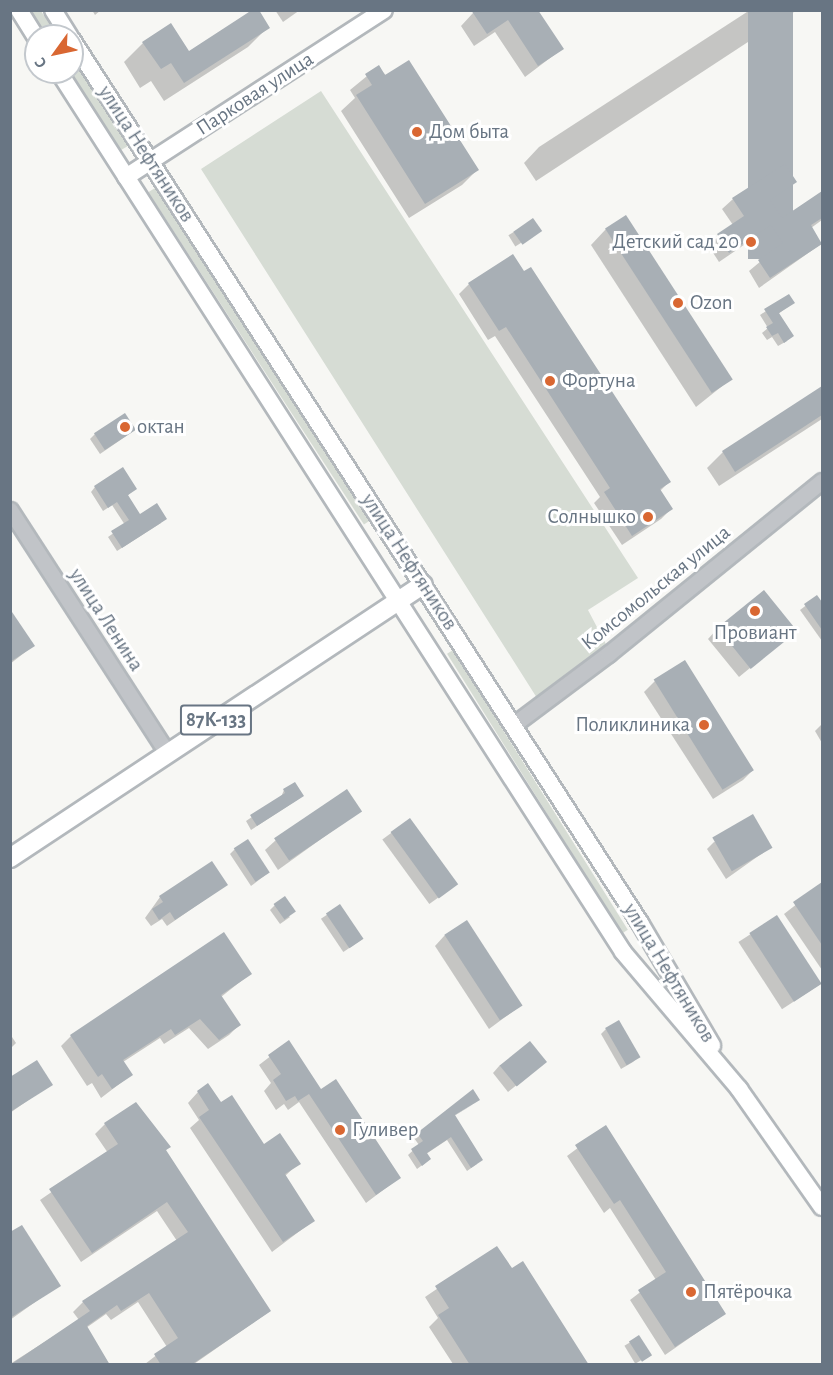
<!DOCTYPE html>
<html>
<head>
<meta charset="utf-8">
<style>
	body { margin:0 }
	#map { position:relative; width:833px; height:1375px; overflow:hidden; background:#f7f7f4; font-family:"Alegreya Sans",sans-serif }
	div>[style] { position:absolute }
	.green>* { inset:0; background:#d6dcd4; transform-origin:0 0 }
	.shadow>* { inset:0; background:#0003; transform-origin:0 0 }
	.building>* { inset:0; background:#a8afb5; transform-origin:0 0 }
	.roads { filter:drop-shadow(2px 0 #b3b8bc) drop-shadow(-2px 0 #b3b8bc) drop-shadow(0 2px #b3b8bc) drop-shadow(0 -2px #b3b8bc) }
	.tertiary>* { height:15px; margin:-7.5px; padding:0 7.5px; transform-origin:7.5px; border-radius:7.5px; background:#c1c4c8 }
	.secondary>* { height:16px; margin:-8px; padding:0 8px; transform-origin:8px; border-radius:8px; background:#fff }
	.primary>* { height:18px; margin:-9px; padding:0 9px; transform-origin:9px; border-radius:9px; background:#fff }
	.dots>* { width:16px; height:16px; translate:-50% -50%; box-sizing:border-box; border:3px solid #fff; border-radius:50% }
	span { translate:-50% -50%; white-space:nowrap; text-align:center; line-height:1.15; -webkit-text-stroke:6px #fff; paint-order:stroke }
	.shield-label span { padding:2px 4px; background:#fff; border:2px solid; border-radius:4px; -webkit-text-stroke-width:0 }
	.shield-label { font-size:20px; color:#687583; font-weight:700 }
	.street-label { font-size:21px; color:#687583 }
	.poi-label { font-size:21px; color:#687583 }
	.left { translate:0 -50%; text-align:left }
	.right { translate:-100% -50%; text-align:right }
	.frame { position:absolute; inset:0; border:12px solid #687583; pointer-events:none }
	.north { position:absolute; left:24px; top:24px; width:60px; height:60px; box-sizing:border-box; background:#fff; border:2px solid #c3c8cd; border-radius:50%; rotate:237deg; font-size:16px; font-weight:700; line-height:24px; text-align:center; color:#687583 }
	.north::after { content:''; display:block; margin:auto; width:21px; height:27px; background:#d96732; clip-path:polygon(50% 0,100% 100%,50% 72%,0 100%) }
</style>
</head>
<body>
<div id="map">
	<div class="green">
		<div style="clip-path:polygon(31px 11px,41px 11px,57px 36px,47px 36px)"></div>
		<div style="clip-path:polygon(72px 59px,128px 146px,121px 150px,70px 72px)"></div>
		<div style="clip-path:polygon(321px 91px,638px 578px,588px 610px,608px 648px,537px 698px,201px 169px)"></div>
		<div style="left:155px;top:188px;width:396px;height:8px;rotate:57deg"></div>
		<div style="left:453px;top:650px;width:330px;height:7px;rotate:58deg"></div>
	</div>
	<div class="shadow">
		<div style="clip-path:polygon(92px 10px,101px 10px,95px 15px)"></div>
		<div style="clip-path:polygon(275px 10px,300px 10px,283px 22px)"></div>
		<div style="clip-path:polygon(537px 10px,562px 49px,525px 77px,495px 32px,474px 46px,461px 26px,473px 13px)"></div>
		<div style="clip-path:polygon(750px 10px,797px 10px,536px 181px,524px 163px,539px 147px)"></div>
		<div style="clip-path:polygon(268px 27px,248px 47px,164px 101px,151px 81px,140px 88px,124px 62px,143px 43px,189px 53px)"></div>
		<div style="clip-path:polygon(378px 67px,477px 170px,462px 185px,409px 218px,341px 111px,355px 98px,350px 90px)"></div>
		<div style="clip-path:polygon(795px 182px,770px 202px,781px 220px,822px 193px,822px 220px,811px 228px,821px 244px,759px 288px,749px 271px,772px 252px,760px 234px,719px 262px,708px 245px,733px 225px,722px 209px,733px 199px)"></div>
		<div style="left:533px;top:220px;width:13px;height:29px;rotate:58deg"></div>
		<div style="clip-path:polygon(606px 229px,731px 379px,696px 407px,591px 245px)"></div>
		<div style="clip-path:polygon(469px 284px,669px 482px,660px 491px,671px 509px,661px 519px,622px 545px,594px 503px,600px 497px,495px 336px,488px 340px,459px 294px)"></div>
		<div style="clip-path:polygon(788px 296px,793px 303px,778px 314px,787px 341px,778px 346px,772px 337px,767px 340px,762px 333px,768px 328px,760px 315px)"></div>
		<div style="clip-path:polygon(822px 387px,822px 419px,719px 486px,707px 468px,723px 452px)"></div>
		<div style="clip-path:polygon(135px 430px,100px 454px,90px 439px,95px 434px)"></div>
		<div style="clip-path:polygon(95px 487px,135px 489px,127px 496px,139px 516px,161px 523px,117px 551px,108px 537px,125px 525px,112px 505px,103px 511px,91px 492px)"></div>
		<div style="clip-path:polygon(817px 597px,822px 605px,822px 641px,800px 610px)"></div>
		<div style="clip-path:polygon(10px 623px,33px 646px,10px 664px)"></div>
		<div style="clip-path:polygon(718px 628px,795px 631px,739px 677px,708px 639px)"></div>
		<div style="clip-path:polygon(655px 681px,753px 770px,743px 780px,713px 799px,644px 692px)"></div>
		<div style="clip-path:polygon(822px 724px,822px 743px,815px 731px)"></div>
		<div style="clip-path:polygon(284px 790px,297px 800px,251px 830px,246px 821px,281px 797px)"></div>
		<div style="clip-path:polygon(360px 811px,278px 870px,265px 850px,276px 840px)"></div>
		<div style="left:409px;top:820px;width:80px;height:33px;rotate:54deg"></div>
		<div style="clip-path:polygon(714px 842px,771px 847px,726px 879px,707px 849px)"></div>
		<div style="clip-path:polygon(235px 849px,268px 873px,251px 886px,230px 854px)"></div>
		<div style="clip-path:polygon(226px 885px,167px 926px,162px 919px,151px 926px,145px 918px,160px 897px)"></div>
		<div style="clip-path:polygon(820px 886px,822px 889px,822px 970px,784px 914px)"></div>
		<div style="clip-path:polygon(275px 905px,290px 917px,280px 924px,270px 910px)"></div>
		<div style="left:340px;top:906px;width:40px;height:23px;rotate:56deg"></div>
		<div style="left:777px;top:917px;width:80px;height:46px;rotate:57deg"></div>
		<div style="clip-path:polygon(445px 935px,520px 1006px,489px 1029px,435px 946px)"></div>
		<div style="clip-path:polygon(250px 974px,221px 997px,239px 1025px,229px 1035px,208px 1049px,189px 1028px,164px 1044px,160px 1038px,123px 1062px,131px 1075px,101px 1098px,92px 1083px,87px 1086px,61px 1046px,71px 1036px)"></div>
		<div style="clip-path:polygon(606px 1029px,638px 1057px,633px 1062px,621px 1069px,601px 1034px)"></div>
		<div style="clip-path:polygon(10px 1034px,16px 1043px,10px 1049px)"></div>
		<div style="clip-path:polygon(289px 1042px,321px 1091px,399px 1178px,366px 1203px,299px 1102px,288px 1110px,284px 1104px,276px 1110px,264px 1091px,271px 1083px,259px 1065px)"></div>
		<div style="clip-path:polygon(545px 1062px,508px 1092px,493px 1073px,500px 1065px)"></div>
		<div style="clip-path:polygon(10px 1078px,51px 1084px,10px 1113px)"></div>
		<div style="clip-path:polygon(198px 1092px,221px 1105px,264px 1146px,299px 1163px,284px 1177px,313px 1221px,272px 1252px,190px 1128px,199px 1120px,188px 1103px)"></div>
		<div style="clip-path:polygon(474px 1104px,454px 1116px,477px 1164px,467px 1171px,447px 1140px,426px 1154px,425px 1163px,417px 1169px,408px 1155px,419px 1145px,414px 1138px)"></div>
		<div style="clip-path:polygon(105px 1124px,169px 1147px,165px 1151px,270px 1311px,194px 1364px,145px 1364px,167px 1347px,138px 1302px,111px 1320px,106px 1314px,86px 1328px,109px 1364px,10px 1364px,79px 1320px,73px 1312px,83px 1302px,177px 1241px,157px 1211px,81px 1262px,40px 1200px,108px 1153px,95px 1134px)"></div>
		<div style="clip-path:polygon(606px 1127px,724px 1314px,665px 1355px,630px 1300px,656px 1280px,610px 1208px,604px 1213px,567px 1156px)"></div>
		<div style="clip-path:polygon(10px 1234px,59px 1285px,10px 1320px)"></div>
		<div style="clip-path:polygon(497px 1248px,511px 1271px,587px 1364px,453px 1364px,429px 1327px,438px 1318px,425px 1297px)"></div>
		<div style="left:639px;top:1337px;width:21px;height:17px;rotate:59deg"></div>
	</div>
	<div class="building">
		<div style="clip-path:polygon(252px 10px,259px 10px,270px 28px,184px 83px,171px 63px,161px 69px,142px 42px,171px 23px,189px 51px)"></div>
		<div style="clip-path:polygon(471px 10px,538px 10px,564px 49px,538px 66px,508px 20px,487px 34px)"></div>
		<div style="left:748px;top:10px;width:45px;height:249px"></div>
		<div style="clip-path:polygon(409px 60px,479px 170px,425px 204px,356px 95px,372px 85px,365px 74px,379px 65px,385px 75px)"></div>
		<div style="clip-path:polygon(785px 164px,797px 182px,770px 200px,782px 218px,822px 191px,822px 218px,811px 225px,822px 244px,770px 278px,758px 260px,783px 243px,771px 225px,729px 253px,717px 234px,744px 216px,732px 198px)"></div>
		<div style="left:626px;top:215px;width:196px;height:25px;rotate:57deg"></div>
		<div style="left:533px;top:218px;width:16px;height:24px;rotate:55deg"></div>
		<div style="clip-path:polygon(513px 254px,524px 271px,531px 267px,671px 482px,660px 489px,673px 509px,632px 536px,604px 492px,610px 488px,506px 327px,499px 331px,468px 283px)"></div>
		<div style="clip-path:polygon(789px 294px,795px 303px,779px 313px,794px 336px,784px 343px,778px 333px,772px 336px,766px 327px,773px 323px,764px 309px)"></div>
		<div style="clip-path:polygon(822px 386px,822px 415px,735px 472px,722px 451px)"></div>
		<div style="left:125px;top:413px;width:20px;height:37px;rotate:57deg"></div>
		<div style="clip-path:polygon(123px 467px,137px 489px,128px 495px,140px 514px,157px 503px,167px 519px,122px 548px,111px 531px,129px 520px,117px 502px,108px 508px,94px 486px)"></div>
		<div style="left:764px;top:590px;width:53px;height:60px;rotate:51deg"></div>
		<div style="clip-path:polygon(817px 595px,822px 602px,822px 630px,804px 604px)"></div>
		<div style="clip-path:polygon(10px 609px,35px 646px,10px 662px)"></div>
		<div style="left:685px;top:660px;width:130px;height:37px;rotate:58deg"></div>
		<div style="clip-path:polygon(295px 782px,304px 796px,257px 826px,250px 815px,285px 793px,283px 789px)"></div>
		<div style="left:347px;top:789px;width:27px;height:88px;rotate:56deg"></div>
		<div style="left:753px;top:814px;width:39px;height:47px;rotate:60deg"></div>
		<div style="left:410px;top:818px;width:82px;height:24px;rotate:54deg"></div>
		<div style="left:248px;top:839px;width:40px;height:17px;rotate:57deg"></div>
		<div style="clip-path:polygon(212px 861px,228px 885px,175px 920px,170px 912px,159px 920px,152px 909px,163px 902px,159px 896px)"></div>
		<div style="clip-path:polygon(822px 882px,822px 945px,793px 902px)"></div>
		<div style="left:285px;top:896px;width:19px;height:14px;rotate:55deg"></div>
		<div style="left:340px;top:904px;width:42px;height:17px;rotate:56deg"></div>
		<div style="left:777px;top:915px;width:82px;height:33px;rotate:57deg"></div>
		<div style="left:467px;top:920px;width:102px;height:27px;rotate:57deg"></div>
		<div style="clip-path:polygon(224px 932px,252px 974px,221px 995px,241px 1025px,219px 1040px,200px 1019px,175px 1035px,171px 1029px,123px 1060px,133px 1075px,112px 1089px,102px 1074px,98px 1077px,70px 1035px)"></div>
		<div style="left:619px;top:1020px;width:43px;height:16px;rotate:60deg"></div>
		<div style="clip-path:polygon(289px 1040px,321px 1089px,336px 1079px,401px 1178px,376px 1195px,309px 1094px,298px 1101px,295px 1096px,286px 1101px,273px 1080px,281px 1074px,268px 1055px)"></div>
		<div style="left:530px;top:1041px;width:27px;height:39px;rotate:51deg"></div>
		<div style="clip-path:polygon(37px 1060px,53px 1085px,10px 1112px,10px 1077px)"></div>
		<div style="clip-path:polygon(208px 1083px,221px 1102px,232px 1095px,264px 1144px,280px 1133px,301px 1164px,285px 1174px,315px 1221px,283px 1242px,199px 1117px,209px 1110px,197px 1091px)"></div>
		<div style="clip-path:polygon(473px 1089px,480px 1100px,455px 1115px,483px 1160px,471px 1168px,451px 1137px,427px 1153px,431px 1159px,422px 1166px,411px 1149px,423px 1141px,417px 1133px)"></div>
		<div style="clip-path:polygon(136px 1102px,171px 1147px,166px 1150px,271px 1311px,191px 1365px,161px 1365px,154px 1354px,178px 1338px,149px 1293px,121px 1311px,117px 1305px,87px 1326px,110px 1365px,10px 1365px,90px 1311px,82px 1301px,188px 1232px,167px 1202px,92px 1253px,49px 1189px,118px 1144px,104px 1123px)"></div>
		<div style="clip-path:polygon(606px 1125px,726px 1314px,675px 1347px,638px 1290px,666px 1272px,620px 1200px,614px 1204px,575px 1145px)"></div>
		<div style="clip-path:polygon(22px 1225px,61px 1286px,10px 1318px,10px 1232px)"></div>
		<div style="clip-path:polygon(497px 1246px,512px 1268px,523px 1261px,589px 1365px,470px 1365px,438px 1315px,449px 1308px,435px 1286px)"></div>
		<div style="left:639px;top:1335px;width:24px;height:12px;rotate:57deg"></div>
	</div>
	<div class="roads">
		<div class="tertiary">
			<div style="left:10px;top:510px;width:289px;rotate:57.1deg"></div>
			<div style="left:513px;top:725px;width:119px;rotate:-36.8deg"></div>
			<div style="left:608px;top:654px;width:275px;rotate:-39deg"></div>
		</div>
		<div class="secondary">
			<div style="left:19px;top:10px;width:32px;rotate:58deg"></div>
			<div style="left:53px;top:10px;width:31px;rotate:58deg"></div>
			<div style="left:72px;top:40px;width:1050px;rotate:57.25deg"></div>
			<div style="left:640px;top:923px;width:142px;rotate:59.5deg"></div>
			<div style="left:59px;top:72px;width:1045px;rotate:57.34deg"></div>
			<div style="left:623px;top:952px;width:180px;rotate:49.7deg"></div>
			<div style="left:739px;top:1089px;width:144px;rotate:54.9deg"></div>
			<div style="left:126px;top:177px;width:307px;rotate:-32.9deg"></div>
		</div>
		<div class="primary">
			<div style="left:10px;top:858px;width:495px;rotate:-33.5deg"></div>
		</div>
	</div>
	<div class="dots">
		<div style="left:417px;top:132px;background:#d96732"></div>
		<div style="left:751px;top:242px;background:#d96732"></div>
		<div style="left:678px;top:303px;background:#d96732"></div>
		<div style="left:550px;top:381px;background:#d96732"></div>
		<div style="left:125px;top:427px;background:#d96732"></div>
		<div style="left:648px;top:517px;background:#d96732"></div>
		<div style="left:755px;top:611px;background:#d96732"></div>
		<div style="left:704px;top:725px;background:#d96732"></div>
		<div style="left:340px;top:1130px;background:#d96732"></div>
		<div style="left:691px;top:1292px;background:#d96732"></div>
	</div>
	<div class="shield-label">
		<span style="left:216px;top:720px">87К-133</span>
	</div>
	<div class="street-label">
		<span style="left:255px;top:94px;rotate:-33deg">Парковая улица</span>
		<span style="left:146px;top:154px;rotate:57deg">улица Нефтяников</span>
		<span style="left:409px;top:562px;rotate:57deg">улица Нефтяников</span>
		<span style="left:656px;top:588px;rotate:-39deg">Комсомольская улица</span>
		<span style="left:106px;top:620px;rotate:57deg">улица Ленина</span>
		<span style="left:669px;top:973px;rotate:59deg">улица Нефтяников</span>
	</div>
	<div class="poi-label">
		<span class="left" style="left:429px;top:132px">Дом быта</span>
		<span class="right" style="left:739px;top:242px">Детский сад 20</span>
		<span class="left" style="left:690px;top:303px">Ozon</span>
		<span class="left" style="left:562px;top:381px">Фортуна</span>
		<span class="left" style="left:137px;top:427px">октан</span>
		<span class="right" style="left:636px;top:517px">Солнышко</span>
		<span style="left:755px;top:633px">Провиант</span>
		<span class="right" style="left:690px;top:725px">Поликлиника</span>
		<span class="left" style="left:352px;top:1130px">Гуливер</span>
		<span class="left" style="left:703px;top:1292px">Пятёрочка</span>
	</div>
	<div class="frame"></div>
	<div class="north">С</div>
</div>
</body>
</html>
